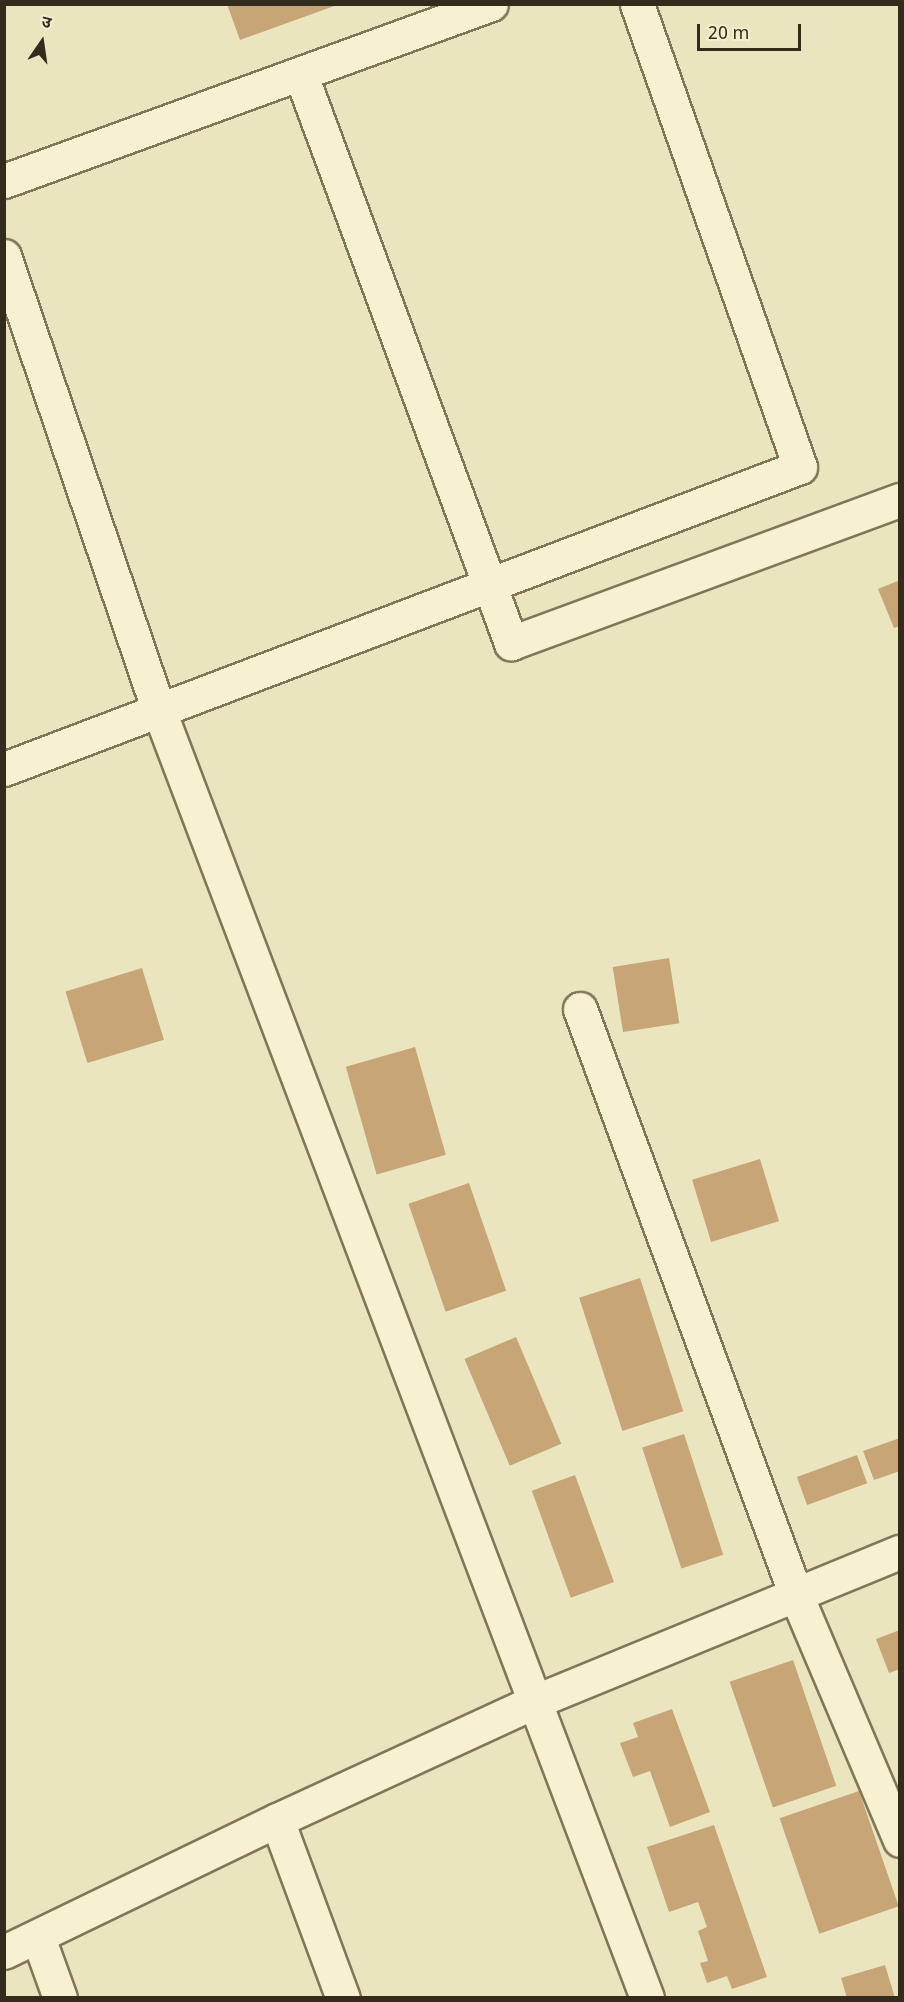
<!DOCTYPE html>
<html>
<head>
<meta charset="utf-8">
<style>
	body { margin:0 }
	#map { position:relative; width:904px; height:2002px; overflow:hidden; background:#ebe5bf; font-family:Georgia,"Noto Sans Devanagari",serif }
	div>[style] { position:absolute }
	.building>* { inset:0; background:#c7a577; transform-origin:0 0 }
	.roads { filter:drop-shadow(2px 0 #837558) drop-shadow(-2px 0 #837558) drop-shadow(0 2px #837558) drop-shadow(0 -2px #837558) }
	.street>* { height:33px; margin:-16.5px; padding:0 16.5px; transform-origin:16.5px; border-radius:16.5px; background:#f7f1d2 }
	span { translate:-50% -50%; white-space:nowrap; text-align:center; line-height:1.15; -webkit-text-stroke:5px #f3eece; paint-order:stroke }
	.frame { position:absolute; inset:0; border:6px solid #332b1c; pointer-events:none }
	.north { position:absolute; left:12px; top:12px; width:60px; height:60px; -webkit-text-stroke:4px #f3eece; paint-order:stroke; rotate:13deg; font-size:16px; font-weight:700; line-height:24px; text-align:center; color:#332b1c }
	.north::after { content:''; display:block; margin:auto; width:21px; height:27px; background:#332b1c; clip-path:polygon(50% 0,100% 100%,50% 72%,0 100%) }
	.scale { position:absolute; left:697px; top:24px; width:104px; height:27px; box-sizing:border-box; border:3px solid #332b1c; border-top:0; padding-left:8px; font-size:18px; line-height:21px; white-space:nowrap; color:#332b1c; -webkit-text-stroke:4px #f3eece; paint-order:stroke }
</style>
</head>
<body>
<div id="map">
	<div class="building">
		<div style="clip-path:polygon(227px 4px,337px 4px,337px 5px,240px 40px)"></div>
		<div style="clip-path:polygon(900px 580px,900px 626px,894px 628px,878px 589px)"></div>
		<div style="left:669px;top:958px;width:66px;height:57px;rotate:81deg"></div>
		<div style="left:142px;top:968px;width:75px;height:80px;rotate:73deg"></div>
		<div style="left:415px;top:1047px;width:112px;height:72px;rotate:74deg"></div>
		<div style="left:760px;top:1159px;width:65px;height:71px;rotate:73deg"></div>
		<div style="left:469px;top:1183px;width:114px;height:64px;rotate:71deg"></div>
		<div style="left:640px;top:1278px;width:140px;height:64px;rotate:72deg"></div>
		<div style="left:516px;top:1337px;width:116px;height:56px;rotate:67deg"></div>
		<div style="left:684px;top:1434px;width:127px;height:44px;rotate:72deg"></div>
		<div style="clip-path:polygon(900px 1438px,900px 1471px,874px 1480px,863px 1451px)"></div>
		<div style="left:857px;top:1455px;width:30px;height:64px;rotate:70deg"></div>
		<div style="left:575px;top:1475px;width:114px;height:46px;rotate:70deg"></div>
		<div style="clip-path:polygon(900px 1630px,900px 1669px,889px 1673px,876px 1639px)"></div>
		<div style="left:793px;top:1660px;width:133px;height:67px;rotate:71deg"></div>
		<div style="clip-path:polygon(672px 1709px,710px 1812px,670px 1827px,650px 1771px,633px 1777px,620px 1743px,638px 1737px,633px 1723px)"></div>
		<div style="left:859px;top:1791px;width:122px;height:84px;rotate:71deg"></div>
		<div style="clip-path:polygon(714px 1825px,767px 1977px,732px 1989px,727px 1976px,707px 1983px,700px 1963px,708px 1961px,698px 1931px,707px 1927px,698px 1902px,669px 1912px,647px 1847px)"></div>
		<div style="clip-path:polygon(885px 1965px,895px 1998px,847px 1998px,841px 1978px)"></div>
	</div>
	<div class="roads">
		<div class="street">
			<div style="left:301px;top:75px;width:606px;rotate:69.71deg"></div>
			<div style="left:511px;top:643px;width:414px;rotate:-20.2deg"></div>
			<div style="left:4px;top:181px;width:518px;rotate:-19.97deg"></div>
			<div style="left:4px;top:256px;width:483px;rotate:71.2deg"></div>
			<div style="left:160px;top:713px;width:1374px;rotate:69.24deg"></div>
			<div style="left:4px;top:769px;width:851px;rotate:-20.78deg"></div>
			<div style="left:800px;top:467px;width:491px;rotate:-109.4deg"></div>
			<div style="left:580px;top:1009px;width:625px;rotate:69.77deg"></div>
			<div style="left:796px;top:1595px;width:266px;rotate:67deg"></div>
			<div style="left:277px;top:1820px;width:190px;rotate:69.7deg"></div>
			<div style="left:38px;top:1937px;width:65px;rotate:70.2deg"></div>
			<div style="left:4px;top:1952px;width:303px;rotate:-25.8deg"></div>
			<div style="left:277px;top:1820px;width:285px;rotate:-24.7deg"></div>
			<div style="left:536px;top:1701px;width:393px;rotate:-22.3deg"></div>
		</div>
	</div>
	<div class="frame"></div>
	<div class="north">उ</div>
	<div class="scale">20 m</div>
</div>
</body>
</html>
